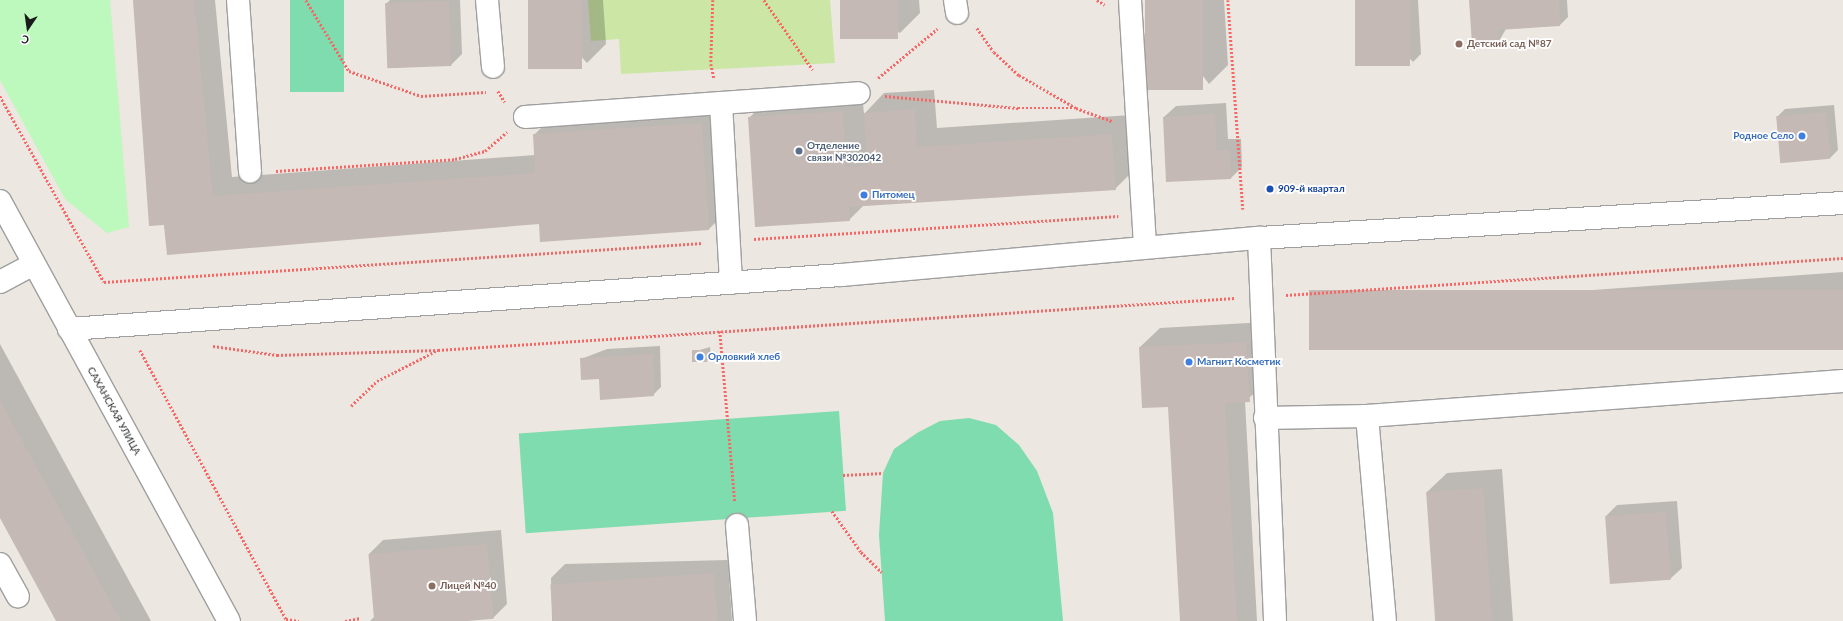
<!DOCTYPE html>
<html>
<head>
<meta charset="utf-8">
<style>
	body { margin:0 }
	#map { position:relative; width:1843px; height:621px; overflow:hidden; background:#ece7e0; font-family:Lato,sans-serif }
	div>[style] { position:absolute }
	.grass>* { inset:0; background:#cce7a5 }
	.park>* { inset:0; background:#bdf8bc }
	.pitch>* { inset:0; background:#7edcae; transform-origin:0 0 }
	.shadow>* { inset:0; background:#0003 }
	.building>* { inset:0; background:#c4b9b4; transform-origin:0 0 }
	.path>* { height:2.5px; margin-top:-1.25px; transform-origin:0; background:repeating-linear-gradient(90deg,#f76766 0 2px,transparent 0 4px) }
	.roads { filter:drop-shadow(1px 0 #9f9f9f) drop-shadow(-1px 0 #9f9f9f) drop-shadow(0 1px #9f9f9f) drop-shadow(0 -1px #9f9f9f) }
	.minor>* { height:22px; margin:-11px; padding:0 11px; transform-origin:11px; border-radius:11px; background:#fff }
	.dots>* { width:11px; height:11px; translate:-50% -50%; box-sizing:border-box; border:2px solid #fff; border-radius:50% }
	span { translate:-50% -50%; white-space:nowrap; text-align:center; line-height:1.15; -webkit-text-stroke:3.5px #fff; paint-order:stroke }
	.education-label { font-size:10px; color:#785e54; font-weight:700 }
	.left { translate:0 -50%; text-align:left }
	.shop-label { font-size:10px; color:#366cbe; font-weight:700 }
	.right { translate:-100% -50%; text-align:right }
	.service-label { font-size:10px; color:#4e5e75; font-weight:700 }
	.transit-label { font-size:10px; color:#164399; font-weight:700 }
	.street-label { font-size:10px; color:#1b1b1b }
	.north { position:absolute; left:8px; top:8px; width:40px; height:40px; -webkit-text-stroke:3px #fff; paint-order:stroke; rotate:193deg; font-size:11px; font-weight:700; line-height:16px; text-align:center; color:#1b1b1b }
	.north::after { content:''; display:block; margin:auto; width:14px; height:18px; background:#1b1b1b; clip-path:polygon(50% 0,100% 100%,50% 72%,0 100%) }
</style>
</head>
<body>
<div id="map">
	<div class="grass">
		<div style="clip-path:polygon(588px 0,830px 0,835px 63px,621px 74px,619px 39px,591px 41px)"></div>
	</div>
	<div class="park">
		<div style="clip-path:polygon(0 0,110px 0,129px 227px,107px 233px,65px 199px,0 80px)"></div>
	</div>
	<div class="pitch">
		<div style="left:290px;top:0;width:54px;height:92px"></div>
		<div style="left:839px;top:411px;width:100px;height:321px;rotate:86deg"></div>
		<div style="clip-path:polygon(969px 418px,996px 425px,1019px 445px,1037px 471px,1053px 513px,1063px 621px,885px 621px,879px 535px,883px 473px,894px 449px,917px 433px,940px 421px)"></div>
	</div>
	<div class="shadow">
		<div style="clip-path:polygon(134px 0,215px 0,232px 177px,535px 155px,534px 135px,554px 115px,721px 104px,728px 210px,708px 230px,540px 223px,168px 254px)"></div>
		<div style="clip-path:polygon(390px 0,460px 0,462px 54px,451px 65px,388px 68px,386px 4px)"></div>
		<div style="clip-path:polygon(529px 0,603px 0,606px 44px,587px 63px)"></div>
		<div style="clip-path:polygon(841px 0,919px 0,920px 13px,900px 33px)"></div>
		<div style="clip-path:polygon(1146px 0,1224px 0,1228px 65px,1209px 84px)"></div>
		<div style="clip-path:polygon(1356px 0,1418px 0,1421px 54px,1413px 62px)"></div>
		<div style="clip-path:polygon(1470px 0,1567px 0,1568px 17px,1560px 25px,1506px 29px,1499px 41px)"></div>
		<div style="clip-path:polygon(934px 90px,937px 128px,1131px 115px,1135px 169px,1115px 189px,864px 205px,849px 220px,749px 118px,769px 98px,862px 92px,864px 114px,884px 93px)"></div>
		<div style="clip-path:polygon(1226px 103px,1228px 139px,1241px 139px,1242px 167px,1231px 178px,1164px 117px,1176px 106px)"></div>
		<div style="clip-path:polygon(1834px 105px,1838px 150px,1830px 158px,1777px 117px,1785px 109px)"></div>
		<div style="clip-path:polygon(1843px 272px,1843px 349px,1311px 328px,1330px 309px)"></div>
		<div style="clip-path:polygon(1266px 322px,1269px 381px,1245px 401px,1257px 621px,1181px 621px,1169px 406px,1140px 347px,1160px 328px)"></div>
		<div style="clip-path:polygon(0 344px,151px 621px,57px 621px,0 517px)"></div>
		<div style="clip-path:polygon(660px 346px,661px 387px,653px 395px,600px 378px,581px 359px,607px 349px)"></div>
		<div style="clip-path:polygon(710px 347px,711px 357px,707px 361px,693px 352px)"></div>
		<div style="clip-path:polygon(1502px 469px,1513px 621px,1436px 621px,1427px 492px,1447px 473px)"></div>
		<div style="clip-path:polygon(1677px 501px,1682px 568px,1670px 579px,1606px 516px,1617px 505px)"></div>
		<div style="clip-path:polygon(501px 530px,507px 604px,493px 618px,370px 621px,377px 614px,369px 554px,383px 540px)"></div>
		<div style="clip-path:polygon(728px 560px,732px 621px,552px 621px,551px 578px,565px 564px)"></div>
	</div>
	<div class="building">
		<div style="clip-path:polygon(133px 0,194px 0,213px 196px,535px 173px,533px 134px,702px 123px,709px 230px,540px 242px,539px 224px,167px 255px,164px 225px,149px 226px)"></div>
		<div style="left:528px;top:0;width:54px;height:69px"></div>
		<div style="left:840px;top:0;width:58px;height:39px"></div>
		<div style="left:1145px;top:0;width:58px;height:90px"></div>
		<div style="left:1355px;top:0;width:55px;height:66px"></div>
		<div style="clip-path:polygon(1469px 0,1559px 0,1560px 26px,1498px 30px,1499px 42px,1472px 44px)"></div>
		<div style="left:449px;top:1px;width:65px;height:64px;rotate:88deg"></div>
		<div style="clip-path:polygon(915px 109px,917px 147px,1112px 134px,1116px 190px,849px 207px,850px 221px,755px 227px,748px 117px,843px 111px,846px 167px,867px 165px,864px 113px)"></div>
		<div style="left:1826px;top:112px;width:47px;height:50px;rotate:85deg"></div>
		<div style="clip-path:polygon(1215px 114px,1217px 150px,1230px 150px,1231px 179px,1166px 182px,1163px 117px)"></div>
		<div style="left:1843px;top:290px;width:60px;height:534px;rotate:90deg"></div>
		<div style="clip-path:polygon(1246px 342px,1250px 402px,1225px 403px,1237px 621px,1180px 621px,1168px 407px,1142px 408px,1139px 347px)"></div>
		<div style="left:707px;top:350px;width:12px;height:15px;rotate:90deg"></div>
		<div style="clip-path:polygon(653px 354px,654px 396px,600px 400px,599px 379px,581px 380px,580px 358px)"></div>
		<div style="clip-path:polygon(0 400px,121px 621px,56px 621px,0 518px)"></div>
		<div style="left:1483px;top:488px;width:133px;height:57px;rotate:86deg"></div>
		<div style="left:1666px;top:512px;width:68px;height:61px;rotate:86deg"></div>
		<div style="left:487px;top:544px;width:75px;height:119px;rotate:85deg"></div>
		<div style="left:714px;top:573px;width:48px;height:164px;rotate:86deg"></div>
	</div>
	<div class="path">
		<div style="left:306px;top:0;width:83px;rotate:58.8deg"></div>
		<div style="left:349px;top:71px;width:76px;rotate:19.1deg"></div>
		<div style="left:421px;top:96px;width:65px;rotate:-3.5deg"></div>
		<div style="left:713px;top:0;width:64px;rotate:91.8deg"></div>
		<div style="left:711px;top:64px;width:14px;rotate:78deg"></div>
		<div style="left:764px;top:0;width:85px;rotate:55deg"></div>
		<div style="left:1097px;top:0;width:9px;rotate:32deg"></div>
		<div style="left:1228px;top:0;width:210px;rotate:85.9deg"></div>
		<div style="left:977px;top:28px;width:29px;rotate:55deg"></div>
		<div style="left:994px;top:52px;width:34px;rotate:43deg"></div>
		<div style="left:1019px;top:75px;width:66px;rotate:30.1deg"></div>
		<div style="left:1076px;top:108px;width:38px;rotate:20deg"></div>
		<div style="left:878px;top:78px;width:77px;rotate:-39.7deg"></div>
		<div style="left:498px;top:91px;width:13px;rotate:58deg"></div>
		<div style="left:0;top:96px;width:213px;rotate:60.8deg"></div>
		<div style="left:104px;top:282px;width:600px;rotate:-3.73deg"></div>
		<div style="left:885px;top:96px;width:134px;rotate:5.2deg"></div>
		<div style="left:1018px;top:108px;width:57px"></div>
		<div style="left:276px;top:171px;width:179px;rotate:-3.8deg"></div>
		<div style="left:455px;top:159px;width:31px;rotate:-15deg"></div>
		<div style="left:485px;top:151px;width:29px;rotate:-41deg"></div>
		<div style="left:754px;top:239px;width:365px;rotate:-3.6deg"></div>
		<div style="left:1286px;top:295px;width:558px;rotate:-3.8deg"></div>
		<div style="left:720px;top:331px;width:171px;rotate:85deg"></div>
		<div style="left:213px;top:346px;width:65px;rotate:8deg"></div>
		<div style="left:277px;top:355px;width:161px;rotate:-1.8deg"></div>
		<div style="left:438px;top:350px;width:799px;rotate:-3.73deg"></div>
		<div style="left:140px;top:350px;width:308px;rotate:61.5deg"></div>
		<div style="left:351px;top:406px;width:36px;rotate:-44deg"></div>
		<div style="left:377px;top:381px;width:66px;rotate:-27deg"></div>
		<div style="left:843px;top:475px;width:40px;rotate:-2.9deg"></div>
		<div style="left:832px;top:511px;width:50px;rotate:54.7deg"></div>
		<div style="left:861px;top:552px;width:29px;rotate:44deg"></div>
		<div style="left:286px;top:619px;width:13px;rotate:9deg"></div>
		<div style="left:345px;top:621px;width:16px;rotate:-11deg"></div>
	</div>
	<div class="roads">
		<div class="minor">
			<div style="left:238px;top:0;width:172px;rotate:86deg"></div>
			<div style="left:487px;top:0;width:67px;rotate:84.9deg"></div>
			<div style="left:955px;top:0;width:13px;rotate:81deg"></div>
			<div style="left:1130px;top:0;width:247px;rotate:86.5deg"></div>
			<div style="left:721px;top:103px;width:138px;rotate:-4.1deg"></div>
			<div style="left:525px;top:117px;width:196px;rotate:-4.1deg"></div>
			<div style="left:721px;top:103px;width:180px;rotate:86.8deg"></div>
			<div style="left:0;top:201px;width:478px;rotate:61.4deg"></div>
			<div style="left:1259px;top:238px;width:383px;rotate:87.6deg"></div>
			<div style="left:0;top:282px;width:38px;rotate:-28deg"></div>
			<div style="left:69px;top:329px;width:774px;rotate:-4deg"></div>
			<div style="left:841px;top:275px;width:420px;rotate:-5.1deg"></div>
			<div style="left:1259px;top:238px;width:585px;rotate:-3.43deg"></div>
			<div style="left:1367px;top:416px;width:206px;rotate:85deg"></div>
			<div style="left:1265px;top:418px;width:102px;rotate:-1.1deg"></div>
			<div style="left:1367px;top:416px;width:477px;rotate:-4.2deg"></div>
			<div style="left:737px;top:525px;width:96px;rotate:85.2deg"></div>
			<div style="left:0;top:564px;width:37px;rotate:61deg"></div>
		</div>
	</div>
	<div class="dots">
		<div style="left:1459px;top:44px;background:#8d6e63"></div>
		<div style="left:1802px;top:136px;background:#3f7fe0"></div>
		<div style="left:799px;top:151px;background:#5c6f8a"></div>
		<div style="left:1270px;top:189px;background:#1a4fb4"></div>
		<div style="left:864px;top:195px;background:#3f7fe0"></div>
		<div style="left:700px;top:357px;background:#3f7fe0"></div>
		<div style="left:1189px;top:362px;background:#3f7fe0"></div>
		<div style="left:432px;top:586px;background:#8d6e63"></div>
	</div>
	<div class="education-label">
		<span class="left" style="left:1467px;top:44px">Детский сад №87</span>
		<span class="left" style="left:440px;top:586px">Лицей №40</span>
	</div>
	<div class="shop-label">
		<span class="right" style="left:1794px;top:136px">Родное Село</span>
		<span class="left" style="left:872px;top:195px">Питомец</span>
		<span class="left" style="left:708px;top:357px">Орловкий хлеб</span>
		<span class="left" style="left:1197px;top:362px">Магнит Косметик</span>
	</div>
	<div class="service-label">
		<span class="left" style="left:807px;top:151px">Отделение<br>связи №302042</span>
	</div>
	<div class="transit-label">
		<span class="left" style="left:1278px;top:189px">909-й квартал</span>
	</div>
	<div class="street-label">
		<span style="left:114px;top:411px;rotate:61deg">САХАНСКАЯ УЛИЦА</span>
	</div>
	<div class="north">С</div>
</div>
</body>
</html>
